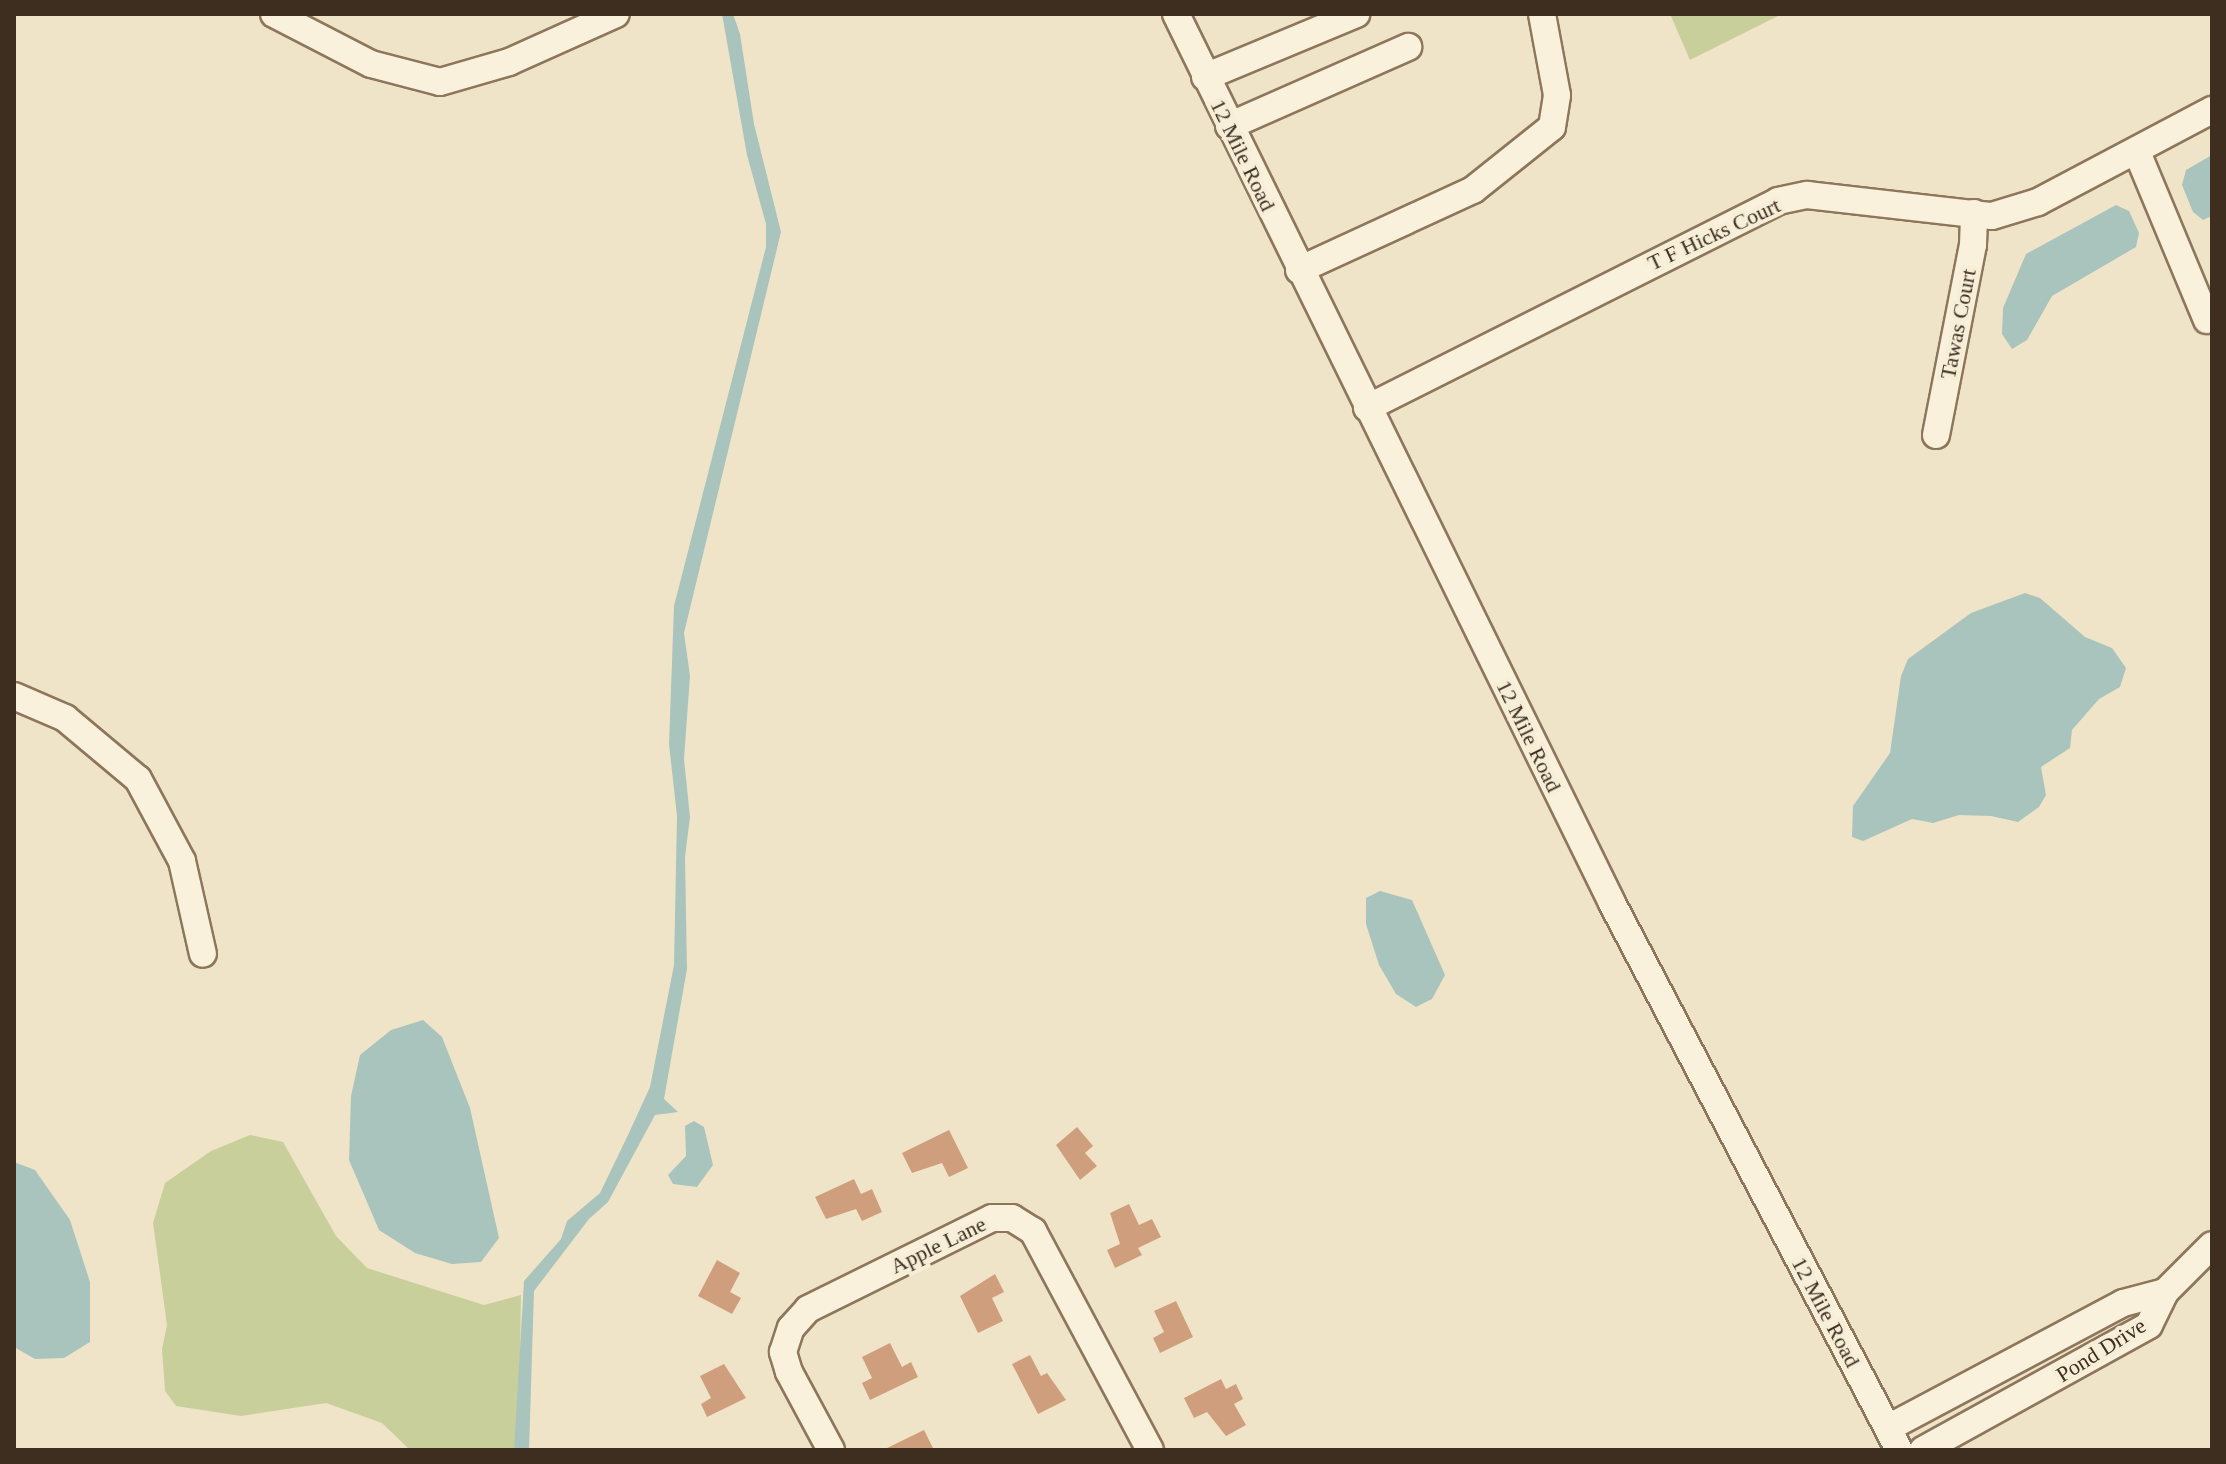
<!DOCTYPE html>
<html>
<head>
<meta charset="utf-8">
<style>
	body { margin:0 }
	#map { position:relative; width:2226px; height:1464px; overflow:hidden; background:#f0e4c8; font-family:"Times New Roman",serif }
	div>[style] { position:absolute }
	.green>* { inset:0; background:#c9cf9b }
	.water>* { inset:0; background:#a9c4bc }
	.building>* { inset:0; background:#cf9f7d }
	.roads { filter:drop-shadow(2px 0 #8d765c) drop-shadow(-2px 0 #8d765c) drop-shadow(0 2px #8d765c) drop-shadow(0 -2px #8d765c) }
	.minor>* { height:26px; margin:-13px; padding:0 13px; transform-origin:13px; border-radius:13px; background:#faf1dc }
	span { translate:-50% -50%; white-space:nowrap; text-align:center; line-height:1.15; -webkit-text-stroke:8px #f7eed8; paint-order:stroke }
	.street-label { font-size:22px; color:#3d2e20 }
	.frame { position:absolute; inset:0; border:16px solid #3d2e20; pointer-events:none }
</style>
</head>
<body>
<div id="map">
	<div class="green">
		<div style="clip-path:polygon(1670px 14px,1782px 14px,1690px 60px)"></div>
		<div style="clip-path:polygon(250px 1135px,283px 1142px,336px 1236px,367px 1268px,484px 1305px,521px 1295px,519px 1420px,514px 1450px,410px 1450px,382px 1423px,326px 1403px,241px 1416px,176px 1406px,165px 1391px,162px 1349px,167px 1325px,153px 1223px,165px 1183px,211px 1151px)"></div>
	</div>
	<div class="water">
		<div style="clip-path:polygon(722px 14px,733px 14px,740px 34px,754px 124px,781px 232px,684px 633px,690px 676px,684px 759px,690px 817px,685px 857px,687px 969px,664px 1099px,678px 1112px,655px 1115px,608px 1202px,589px 1219px,534px 1291px,529px 1450px,514px 1450px,524px 1281px,561px 1239px,567px 1221px,600px 1193px,628px 1135px,650px 1087px,674px 965px,677px 816px,669px 744px,674px 606px,766px 247px,766px 224px,747px 155px)"></div>
		<div style="clip-path:polygon(2212px 155px,2212px 216px,2203px 220px,2193px 212px,2182px 185px,2186px 170px)"></div>
		<div style="clip-path:polygon(2116px 205px,2129px 211px,2139px 233px,2136px 247px,2052px 296px,2027px 340px,2012px 349px,2002px 334px,2003px 308px,2026px 254px)"></div>
		<div style="clip-path:polygon(2025px 593px,2040px 598px,2085px 637px,2112px 648px,2126px 668px,2120px 687px,2099px 699px,2072px 730px,2070px 748px,2041px 767px,2046px 795px,2039px 807px,2018px 822px,1991px 816px,1959px 815px,1933px 823px,1912px 819px,1863px 841px,1852px 837px,1853px 806px,1890px 753px,1901px 676px,1908px 659px,1971px 613px)"></div>
		<div style="clip-path:polygon(1380px 891px,1412px 900px,1445px 975px,1432px 999px,1416px 1007px,1396px 994px,1379px 965px,1366px 924px,1366px 898px)"></div>
		<div style="clip-path:polygon(423px 1020px,442px 1037px,470px 1108px,499px 1238px,481px 1262px,452px 1264px,415px 1253px,379px 1230px,349px 1160px,351px 1096px,360px 1055px,391px 1030px)"></div>
		<div style="clip-path:polygon(694px 1121px,704px 1127px,713px 1165px,697px 1187px,673px 1184px,668px 1175px,686px 1156px,685px 1126px)"></div>
		<div style="clip-path:polygon(14px 1162px,35px 1170px,70px 1220px,90px 1282px,90px 1342px,64px 1358px,35px 1359px,14px 1347px)"></div>
	</div>
	<div class="building">
		<div style="clip-path:polygon(1077px 1127px,1093px 1146px,1085px 1153px,1097px 1166px,1080px 1180px,1056px 1145px)"></div>
		<div style="clip-path:polygon(949px 1130px,968px 1168px,949px 1177px,942px 1163px,912px 1173px,902px 1153px)"></div>
		<div style="clip-path:polygon(854px 1179px,861px 1194px,872px 1189px,882px 1212px,862px 1221px,856px 1209px,826px 1219px,815px 1197px)"></div>
		<div style="clip-path:polygon(1129px 1204px,1139px 1225px,1152px 1219px,1161px 1237px,1138px 1248px,1142px 1255px,1115px 1268px,1107px 1250px,1120px 1244px,1110px 1213px)"></div>
		<div style="clip-path:polygon(717px 1260px,740px 1273px,730px 1292px,741px 1298px,732px 1314px,698px 1296px)"></div>
		<div style="clip-path:polygon(995px 1274px,1004px 1292px,992px 1298px,1003px 1321px,978px 1333px,960px 1296px)"></div>
		<div style="clip-path:polygon(1176px 1301px,1193px 1337px,1160px 1353px,1153px 1338px,1164px 1332px,1154px 1311px)"></div>
		<div style="clip-path:polygon(890px 1343px,902px 1367px,911px 1362px,918px 1377px,870px 1400px,862px 1383px,872px 1378px,862px 1357px)"></div>
		<div style="clip-path:polygon(1030px 1355px,1041px 1376px,1047px 1373px,1066px 1400px,1038px 1414px,1012px 1364px)"></div>
		<div style="clip-path:polygon(724px 1364px,746px 1398px,707px 1417px,701px 1404px,711px 1398px,700px 1376px)"></div>
		<div style="clip-path:polygon(1221px 1379px,1226px 1389px,1236px 1384px,1243px 1399px,1234px 1404px,1246px 1425px,1226px 1436px,1207px 1412px,1194px 1418px,1184px 1398px)"></div>
		<div style="clip-path:polygon(924px 1430px,934px 1450px,883px 1450px)"></div>
	</div>
	<div class="roads">
		<div class="minor">
			<div style="left:274px;top:14px;width:109px;rotate:27.3deg"></div>
			<div style="left:371px;top:64px;width:71px;rotate:14.6deg"></div>
			<div style="left:440px;top:82px;width:72px;rotate:-16.2deg"></div>
			<div style="left:509px;top:62px;width:117px;rotate:-24.2deg"></div>
			<div style="left:1176px;top:14px;width:990px;rotate:63.87deg"></div>
			<div style="left:1612px;top:903px;width:618px;rotate:62.31deg"></div>
			<div style="left:1205px;top:77px;width:164px;rotate:-22.6deg"></div>
			<div style="left:1229px;top:126px;width:196px;rotate:-23.8deg"></div>
			<div style="left:2137px;top:152px;width:182px;rotate:67.4deg"></div>
			<div style="left:1299px;top:270px;width:192px;rotate:-24.7deg"></div>
			<div style="left:1473px;top:190px;width:101px;rotate:-38.6deg"></div>
			<div style="left:1552px;top:127px;width:32px;rotate:-81deg"></div>
			<div style="left:1557px;top:95px;width:82px;rotate:-100.5deg"></div>
			<div style="left:1367px;top:408px;width:460px;rotate:-26.7deg"></div>
			<div style="left:1778px;top:201px;width:30px;rotate:-12deg"></div>
			<div style="left:1807px;top:195px;width:186px;rotate:6.5deg"></div>
			<div style="left:1992px;top:216px;width:48px;rotate:-16.9deg"></div>
			<div style="left:2038px;top:202px;width:197px;rotate:-27.9deg"></div>
			<div style="left:1936px;top:435px;width:194px;rotate:-79deg"></div>
			<div style="left:1973px;top:245px;width:32px;rotate:-88deg"></div>
			<div style="left:14px;top:696px;width:56px;rotate:23.3deg"></div>
			<div style="left:65px;top:718px;width:95px;rotate:39.9deg"></div>
			<div style="left:138px;top:779px;width:93px;rotate:61.8deg"></div>
			<div style="left:182px;top:861px;width:95px;rotate:77.3deg"></div>
			<div style="left:1888px;top:1428px;width:266px;rotate:-28deg"></div>
			<div style="left:2123px;top:1303px;width:43px;rotate:-14.7deg"></div>
			<div style="left:831px;top:1450px;width:89px;rotate:-118.3deg"></div>
			<div style="left:789px;top:1372px;width:21px;rotate:-107deg"></div>
			<div style="left:783px;top:1352px;width:25px;rotate:-72deg"></div>
			<div style="left:791px;top:1328px;width:25px;rotate:-48deg"></div>
			<div style="left:808px;top:1309px;width:205px;rotate:-26.3deg"></div>
			<div style="left:992px;top:1218px;width:20px"></div>
			<div style="left:1012px;top:1218px;width:25px;rotate:32deg"></div>
			<div style="left:1033px;top:1231px;width:248px;rotate:61.9deg"></div>
			<div style="left:1923px;top:1450px;width:258px;rotate:-28.9deg"></div>
			<div style="left:2149px;top:1325px;width:37px;rotate:-64deg"></div>
			<div style="left:2165px;top:1292px;width:66px;rotate:-45deg"></div>
		</div>
	</div>
	<div class="street-label">
		<span style="left:1243px;top:155px;rotate:64deg">12 Mile Road</span>
		<span style="left:1714px;top:234px;rotate:-25deg">T F Hicks Court</span>
		<span style="left:1958px;top:324px;rotate:-79deg">Tawas Court</span>
		<span style="left:1529px;top:736px;rotate:64deg">12 Mile Road</span>
		<span style="left:938px;top:1245px;rotate:-26deg">Apple Lane</span>
		<span style="left:1826px;top:1312px;rotate:62deg">12 Mile Road</span>
		<span style="left:2101px;top:1350px;rotate:-32deg">Pond Drive</span>
	</div>
	<div class="frame"></div>
</div>
</body>
</html>
